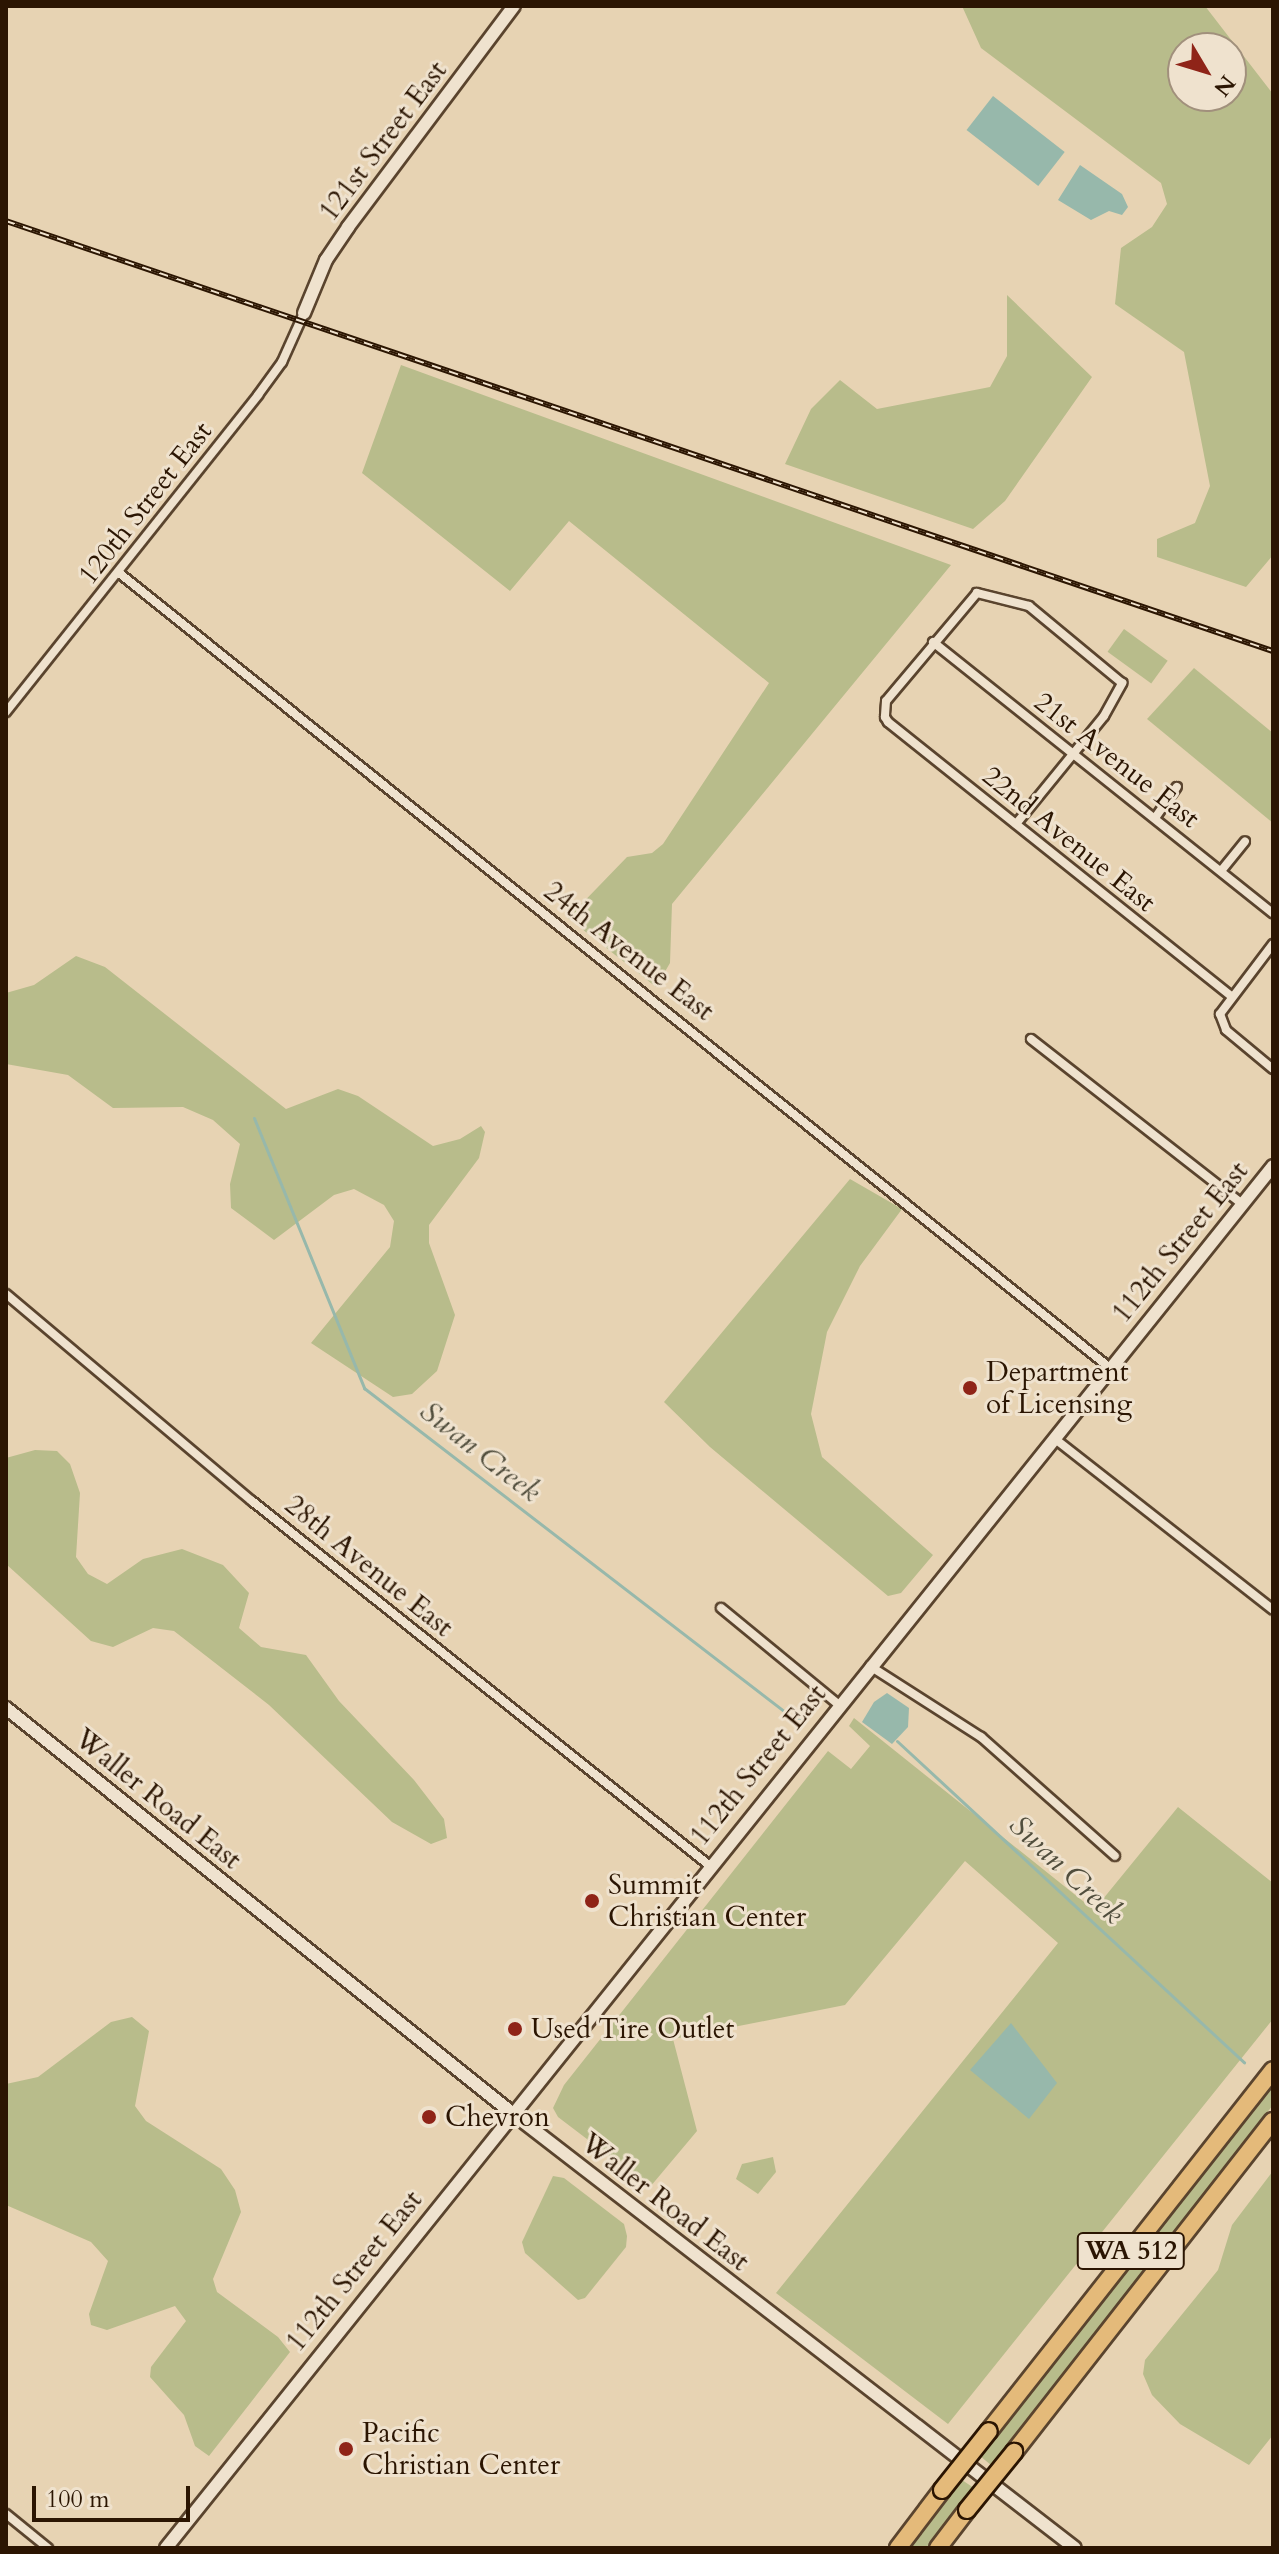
<!DOCTYPE html>
<html>
<head>
<meta charset="utf-8">
<style>
	body { margin:0 }
	#map { position:relative; width:1279px; height:2554px; overflow:hidden; background:#e7d3b3; font-family:Cardo,serif }
	div>[style] { position:absolute }
	.green>* { inset:0; background:#b8bc8b; transform-origin:0 0 }
	.water>* { inset:0; background:#97b8ab; transform-origin:0 0 }
	.stream>* { height:3px; margin:-1.5px; padding:0 1.5px; transform-origin:1.5px; border-radius:1.5px; background:#97b8ab }
	.roads { filter:drop-shadow(2px 0 #5a442e) drop-shadow(-2px 0 #5a442e) drop-shadow(0 2px #5a442e) drop-shadow(0 -2px #5a442e) }
	.street>* { height:8px; margin:-4px; padding:0 4px; transform-origin:4px; border-radius:4px; background:#efe2ce }
	.secondary>* { height:12px; margin:-6px; padding:0 6px; transform-origin:6px; border-radius:6px; background:#efe2ce }
	.highway>* { height:16px; margin:-8px; padding:0 8px; transform-origin:8px; border-radius:8px; background:#e4ba7a }
	.rail>* { height:6px; margin-top:-3px; transform-origin:0; background:repeating-linear-gradient(90deg,#efe2ce 0 9px,#2b1502 0 18px); box-sizing:border-box; border-block:2px solid #2b1502 }
	.bridges { filter:drop-shadow(2px 0 #2b1502) drop-shadow(-2px 0 #2b1502) drop-shadow(0 2px #2b1502) drop-shadow(0 -2px #2b1502) }
	.highway-bridge>* { height:16px; margin:-8px; padding:0 8px; transform-origin:8px; border-radius:8px; background:#e4ba7a }
	.dots>* { width:22px; height:22px; translate:-50% -50%; box-sizing:border-box; border:4px solid #efe2ce; border-radius:50% }
	span { translate:-50% -50%; white-space:nowrap; text-align:center; line-height:1.15; -webkit-text-stroke:6px #efe2ce; paint-order:stroke }
	.shield-label span { padding:2px 6px; background:#efe2ce; border:2px solid; border-radius:6px; -webkit-text-stroke-width:0 }
	.shield-label { font-size:26px; color:#2b1502; font-weight:700 }
	.street-label { font-size:28px; color:#2b1502 }
	.poi-label { font-size:28px; color:#2b1502 }
	.left { translate:0 -50%; text-align:left }
	.water-label { font-size:30px; color:#514e3d; font-style:italic }
	.frame { position:absolute; inset:0; border:8px solid #2b1502; pointer-events:none }
	.north { position:absolute; left:1167px; top:32px; width:80px; height:80px; box-sizing:border-box; background:#efe2ce; border:2px solid #a1907c; border-radius:50%; rotate:128deg; font-size:22px; font-weight:700; line-height:32px; text-align:center; color:#2b1502 }
	.north::after { content:''; display:block; margin:auto; width:28px; height:36px; background:#8f2418; clip-path:polygon(50% 0,100% 100%,50% 72%,0 100%) }
	.scale { position:absolute; left:32px; top:2486px; width:158px; height:36px; box-sizing:border-box; border:4px solid #2b1502; border-top:0; padding-left:10px; font-size:24px; line-height:28px; white-space:nowrap; color:#2b1502; -webkit-text-stroke:6px #efe2ce; paint-order:stroke }
</style>
</head>
<body>
<div id="map">
	<div class="green">
		<div style="clip-path:polygon(evenodd,962px 6px,1205px 6px,1273px 94px,1273px 555px,1246px 587px,1157px 557px,1157px 539px,1195px 523px,1210px 486px,1184px 352px,1115px 304px,1121px 248px,1152px 227px,1167px 204px,1161px 183px,981px 48px,962px 6px,1183px 48px,1231px 48px,1231px 96px,1183px 96px,1183px 48px)"></div>
		<div style="clip-path:polygon(1007px 295px,1092px 377px,1005px 501px,973px 529px,785px 464px,811px 409px,840px 380px,877px 409px,990px 387px,1007px 356px)"></div>
		<div style="clip-path:polygon(401px 365px,951px 565px,672px 904px,670px 963px,656px 987px,568px 918px,627px 857px,652px 853px,663px 844px,769px 683px,569px 521px,510px 591px,362px 473px)"></div>
		<div style="left:1124px;top:629px;width:54px;height:28px;rotate:36deg"></div>
		<div style="clip-path:polygon(1194px 668px,1273px 733px,1273px 823px,1147px 719px)"></div>
		<div style="clip-path:polygon(76px 956px,105px 967px,286px 1109px,338px 1089px,358px 1096px,433px 1146px,460px 1139px,481px 1126px,485px 1132px,479px 1158px,429px 1225px,429px 1243px,455px 1315px,437px 1371px,412px 1394px,393px 1397px,311px 1343px,390px 1247px,394px 1221px,384px 1205px,354px 1189px,334px 1195px,274px 1240px,231px 1208px,230px 1184px,240px 1144px,213px 1120px,183px 1107px,113px 1108px,68px 1075px,6px 1064px,6px 993px,34px 985px)"></div>
		<div style="clip-path:polygon(850px 1179px,902px 1209px,860px 1266px,827px 1332px,811px 1414px,822px 1457px,933px 1555px,901px 1593px,888px 1596px,710px 1447px,664px 1402px)"></div>
		<div style="clip-path:polygon(35px 1450px,57px 1451px,70px 1464px,80px 1493px,76px 1557px,88px 1574px,107px 1584px,143px 1559px,182px 1549px,223px 1565px,249px 1593px,239px 1628px,261px 1647px,306px 1655px,339px 1701px,414px 1780px,444px 1819px,447px 1838px,431px 1844px,392px 1822px,269px 1705px,174px 1631px,153px 1628px,113px 1647px,91px 1641px,6px 1564px,6px 1458px)"></div>
		<div style="clip-path:polygon(854px 1718px,1094px 1910px,1178px 1807px,1273px 1883px,1273px 2019px,948px 2424px,776px 2293px,1058px 1943px,965px 1861px,845px 2005px,673px 2039px,697px 2131px,650px 2187px,558px 2117px,553px 2108px,564px 2085px,828px 1751px,851px 1769px,870px 1746px,849px 1726px)"></div>
		<div style="clip-path:polygon(132px 2017px,149px 2031px,135px 2106px,146px 2121px,221px 2169px,235px 2190px,241px 2212px,213px 2279px,217px 2292px,278px 2337px,290px 2352px,209px 2456px,195px 2446px,184px 2415px,150px 2377px,151px 2367px,186px 2321px,175px 2306px,107px 2330px,91px 2325px,89px 2314px,108px 2261px,91px 2242px,6px 2205px,6px 2084px,38px 2077px,111px 2022px)"></div>
		<div style="clip-path:polygon(1273px 2086px,1273px 2105px,991px 2465px,980px 2456px)"></div>
		<div style="clip-path:polygon(773px 2157px,776px 2172px,758px 2194px,736px 2179px,742px 2164px)"></div>
		<div style="clip-path:polygon(1273px 2171px,1273px 2435px,1249px 2465px,1180px 2424px,1152px 2395px,1143px 2374px,1145px 2360px,1218px 2270px,1232px 2225px)"></div>
		<div style="clip-path:polygon(553px 2176px,564px 2178px,624px 2224px,627px 2236px,626px 2247px,585px 2298px,578px 2300px,525px 2253px,522px 2242px)"></div>
		<div style="clip-path:polygon(962px 2480px,974px 2488px,926px 2548px,909px 2548px)"></div>
	</div>
	<div class="water">
		<div style="left:993px;top:96px;width:91px;height:43px;rotate:38deg"></div>
		<div style="clip-path:polygon(1080px 165px,1122px 194px,1128px 207px,1122px 215px,1109px 211px,1091px 220px,1058px 200px)"></div>
		<div style="clip-path:polygon(887px 1693px,909px 1708px,908px 1727px,892px 1744px,862px 1722px,874px 1702px)"></div>
		<div style="clip-path:polygon(1011px 2023px,1057px 2083px,1029px 2119px,970px 2070px)"></div>
	</div>
	<div class="stream">
		<div style="left:254px;top:1118px;width:292px;rotate:67.8deg"></div>
		<div style="left:364px;top:1388px;width:541px;rotate:37.57deg"></div>
		<div style="left:793px;top:1718px;width:11px"></div>
		<div style="left:897px;top:1741px;width:473px;rotate:42.8deg"></div>
	</div>
	<div class="roads">
		<div class="street">
			<div style="left:118px;top:572px;width:1272px;rotate:38.74deg"></div>
			<div style="left:933px;top:642px;width:435px;rotate:38.6deg"></div>
			<div style="left:6px;top:712px;width:405px;rotate:-51.5deg"></div>
			<div style="left:258px;top:395px;width:41px;rotate:-54deg"></div>
			<div style="left:282px;top:362px;width:54px;rotate:-65.8deg"></div>
			<div style="left:1155px;top:818px;width:38px;rotate:-55deg"></div>
			<div style="left:1016px;top:824px;width:139px;rotate:-50.8deg"></div>
			<div style="left:1104px;top:716px;width:38px;rotate:-61deg"></div>
			<div style="left:1122px;top:683px;width:121px;rotate:-140.4deg"></div>
			<div style="left:1029px;top:606px;width:54px;rotate:-166deg"></div>
			<div style="left:977px;top:593px;width:141px;rotate:130.1deg"></div>
			<div style="left:886px;top:701px;width:16px;rotate:94deg"></div>
			<div style="left:885px;top:717px;width:6px;rotate:59deg"></div>
			<div style="left:888px;top:722px;width:440px;rotate:38.6deg"></div>
			<div style="left:1221px;top:871px;width:38px;rotate:-51deg"></div>
			<div style="left:1273px;top:944px;width:88px;rotate:127.1deg"></div>
			<div style="left:1220px;top:1014px;width:17px;rotate:69deg"></div>
			<div style="left:1226px;top:1030px;width:61px;rotate:39.7deg"></div>
			<div style="left:1031px;top:1039px;width:268px;rotate:38deg"></div>
			<div style="left:6px;top:1294px;width:322px;rotate:40.1deg"></div>
			<div style="left:252px;top:1501px;width:584px;rotate:38.54deg"></div>
			<div style="left:1054px;top:1438px;width:278px;rotate:38.1deg"></div>
			<div style="left:721px;top:1608px;width:151px;rotate:39.4deg"></div>
			<div style="left:870px;top:1666px;width:132px;rotate:32.6deg"></div>
			<div style="left:981px;top:1737px;width:179px;rotate:41.6deg"></div>
			<div style="left:6px;top:2514px;width:54px;rotate:39deg"></div>
		</div>
		<div class="secondary">
			<div style="left:304px;top:313px;width:57px;rotate:-67.5deg"></div>
			<div style="left:326px;top:260px;width:40px;rotate:-56deg"></div>
			<div style="left:348px;top:227px;width:276px;rotate:-53.1deg"></div>
			<div style="left:6px;top:1708px;width:648px;rotate:38.67deg"></div>
			<div style="left:512px;top:2113px;width:711px;rotate:37.69deg"></div>
			<div style="left:166px;top:2548px;width:1771px;rotate:-51.3deg"></div>
		</div>
		<div class="highway">
			<div style="left:989px;top:2431px;width:459px;rotate:-51.8deg"></div>
			<div style="left:1014px;top:2452px;width:420px;rotate:-52deg"></div>
			<div style="left:898px;top:2548px;width:73px;rotate:-52.8deg"></div>
			<div style="left:938px;top:2548px;width:48px;rotate:-52.7deg"></div>
		</div>
	</div>
	<div class="rail">
		<div style="left:6px;top:221px;width:1338px;rotate:18.75deg"></div>
	</div>
	<div class="bridges">
		<div class="highway-bridge">
			<div style="left:942px;top:2490px;width:75px;rotate:-51.5deg"></div>
			<div style="left:967px;top:2510px;width:75px;rotate:-51deg"></div>
		</div>
	</div>
	<div class="dots">
		<div style="left:970px;top:1388px;background:#8f2418"></div>
		<div style="left:592px;top:1901px;background:#8f2418"></div>
		<div style="left:515px;top:2029px;background:#8f2418"></div>
		<div style="left:429px;top:2117px;background:#8f2418"></div>
		<div style="left:346px;top:2449px;background:#8f2418"></div>
	</div>
	<div class="shield-label">
		<span style="left:1131px;top:2251px">WA 512</span>
	</div>
	<div class="street-label">
		<span style="left:383px;top:141px;rotate:-53deg">121st Street East</span>
		<span style="left:145px;top:503px;rotate:-52deg">120th Street East</span>
		<span style="left:1117px;top:760px;rotate:38deg">21st Avenue East</span>
		<span style="left:1069px;top:839px;rotate:39deg">22nd Avenue East</span>
		<span style="left:629px;top:951px;rotate:38deg">24th Avenue East</span>
		<span style="left:1180px;top:1242px;rotate:-51deg">112th Street East</span>
		<span style="left:369px;top:1566px;rotate:39deg">28th Avenue East</span>
		<span style="left:758px;top:1765px;rotate:-51deg">112th Street East</span>
		<span style="left:158px;top:1799px;rotate:39deg">Waller Road East</span>
		<span style="left:665px;top:2202px;rotate:38deg">Waller Road East</span>
		<span style="left:354px;top:2271px;rotate:-51deg">112th Street East</span>
	</div>
	<div class="poi-label">
		<span class="left" style="left:986px;top:1388px">Department<br>of Licensing</span>
		<span class="left" style="left:608px;top:1901px">Summit<br>Christian Center</span>
		<span class="left" style="left:531px;top:2029px">Used Tire Outlet</span>
		<span class="left" style="left:445px;top:2117px">Chevron</span>
		<span class="left" style="left:362px;top:2449px">Pacific<br>Christian Center</span>
	</div>
	<div class="water-label">
		<span style="left:480px;top:1452px;rotate:38deg">Swan Creek</span>
		<span style="left:1066px;top:1870px;rotate:43deg">Swan Creek</span>
	</div>
	<div class="frame"></div>
	<div class="north">N</div>
	<div class="scale">100 m</div>
</div>
</body>
</html>
